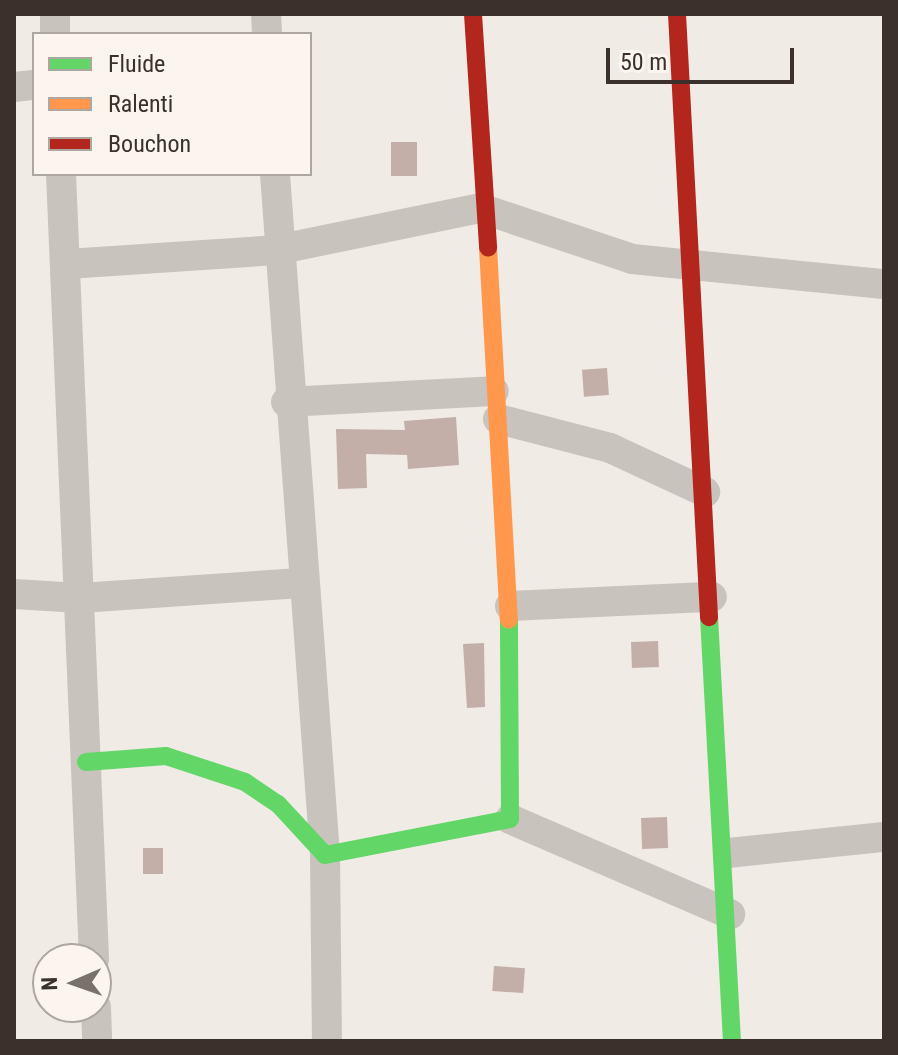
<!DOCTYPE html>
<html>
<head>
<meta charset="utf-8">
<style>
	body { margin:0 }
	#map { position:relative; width:898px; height:1055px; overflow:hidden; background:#f0ebe5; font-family:"Roboto Condensed",sans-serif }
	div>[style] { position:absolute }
	.building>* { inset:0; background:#c3afa7; transform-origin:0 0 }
	.street>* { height:30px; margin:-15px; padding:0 15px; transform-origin:15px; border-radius:15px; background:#c9c3be }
	.fast>* { height:18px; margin:-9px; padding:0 9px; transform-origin:9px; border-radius:9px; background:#63d668 }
	.slow>* { height:18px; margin:-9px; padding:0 9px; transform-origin:9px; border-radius:9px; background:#ff974d }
	.jam>* { height:18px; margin:-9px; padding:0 9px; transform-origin:9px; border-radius:9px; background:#b3261e }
	span { translate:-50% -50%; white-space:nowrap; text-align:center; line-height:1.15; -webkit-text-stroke:6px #fbf5ee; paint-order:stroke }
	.frame { position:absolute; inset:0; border:16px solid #3b302b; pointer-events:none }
	.legend { position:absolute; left:32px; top:32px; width:280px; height:144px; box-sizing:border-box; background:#fbf5ee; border:2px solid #aea6a0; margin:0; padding:10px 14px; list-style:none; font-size:24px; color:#3b302b }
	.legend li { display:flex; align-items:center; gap:16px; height:40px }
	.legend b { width:40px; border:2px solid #aea6a0 }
	.north { position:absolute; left:32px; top:943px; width:80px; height:80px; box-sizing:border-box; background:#fbf5ee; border:2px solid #aea6a0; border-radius:50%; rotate:268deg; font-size:22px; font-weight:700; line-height:32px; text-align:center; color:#3b302b }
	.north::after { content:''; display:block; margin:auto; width:28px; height:36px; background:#7a716c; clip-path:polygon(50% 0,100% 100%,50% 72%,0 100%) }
	.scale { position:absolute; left:606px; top:48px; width:188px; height:36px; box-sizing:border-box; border:4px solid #3b302b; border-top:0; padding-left:10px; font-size:24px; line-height:28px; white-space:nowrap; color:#3b302b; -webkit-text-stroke:6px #fbf5ee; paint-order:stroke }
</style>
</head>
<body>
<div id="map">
	<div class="building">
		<div style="left:391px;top:142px;width:26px;height:34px"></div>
		<div style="left:607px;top:368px;width:27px;height:25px;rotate:86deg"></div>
		<div style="clip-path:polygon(456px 417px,459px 465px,408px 469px,407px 455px,366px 454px,367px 488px,338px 489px,336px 429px,405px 430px,404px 421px)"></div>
		<div style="left:658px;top:641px;width:26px;height:27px;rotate:88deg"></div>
		<div style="clip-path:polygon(484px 643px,485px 707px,467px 708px,463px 644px)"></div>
		<div style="left:667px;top:817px;width:31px;height:26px;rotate:88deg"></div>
		<div style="left:143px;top:848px;width:20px;height:26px"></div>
		<div style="left:494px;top:966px;width:31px;height:25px;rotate:4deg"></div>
	</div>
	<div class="street">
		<div style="left:55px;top:14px;width:20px;rotate:90deg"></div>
		<div style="left:266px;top:14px;width:20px;rotate:87deg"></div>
		<div style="left:14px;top:87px;width:20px;rotate:-6deg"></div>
		<div style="left:61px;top:174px;width:786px;rotate:87.59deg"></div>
		<div style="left:275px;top:174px;width:683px;rotate:85.8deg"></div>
		<div style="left:325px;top:855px;width:186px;rotate:89.4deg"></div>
		<div style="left:67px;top:264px;width:209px;rotate:-3.8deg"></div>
		<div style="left:276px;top:250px;width:208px;rotate:-11.6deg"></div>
		<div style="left:480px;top:208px;width:160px;rotate:18.5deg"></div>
		<div style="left:632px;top:259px;width:253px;rotate:5.7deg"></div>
		<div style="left:286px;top:402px;width:208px;rotate:-3deg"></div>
		<div style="left:498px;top:419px;width:116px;rotate:14.5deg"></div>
		<div style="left:610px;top:448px;width:105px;rotate:24.9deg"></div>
		<div style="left:14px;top:594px;width:66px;rotate:3.5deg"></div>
		<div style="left:80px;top:598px;width:221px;rotate:-3.9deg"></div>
		<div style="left:510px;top:606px;width:202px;rotate:-2.6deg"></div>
		<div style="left:510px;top:819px;width:240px;rotate:23.4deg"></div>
		<div style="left:728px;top:853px;width:157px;rotate:-5.9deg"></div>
		<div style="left:96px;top:1007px;width:34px;rotate:88deg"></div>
	</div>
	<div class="fast">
		<div style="left:709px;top:617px;width:425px;rotate:86.9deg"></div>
		<div style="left:86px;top:762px;width:80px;rotate:-4.3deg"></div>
		<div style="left:166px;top:756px;width:83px;rotate:18.2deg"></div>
		<div style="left:245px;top:782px;width:40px;rotate:34deg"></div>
		<div style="left:278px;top:804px;width:69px;rotate:47.3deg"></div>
		<div style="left:325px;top:855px;width:188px;rotate:-11deg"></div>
		<div style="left:510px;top:819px;width:200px;rotate:-90.3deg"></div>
	</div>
	<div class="slow">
		<div style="left:488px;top:248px;width:372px;rotate:86.8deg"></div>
	</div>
	<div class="jam">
		<div style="left:473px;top:14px;width:234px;rotate:86.3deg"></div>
		<div style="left:677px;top:14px;width:604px;rotate:86.96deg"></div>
	</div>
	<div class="frame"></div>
	<ul class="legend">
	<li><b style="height:10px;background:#63d668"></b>Fluide</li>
	<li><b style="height:10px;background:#ff974d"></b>Ralenti</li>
	<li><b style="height:10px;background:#b3261e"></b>Bouchon</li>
	</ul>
	<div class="north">N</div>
	<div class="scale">50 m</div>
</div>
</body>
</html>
